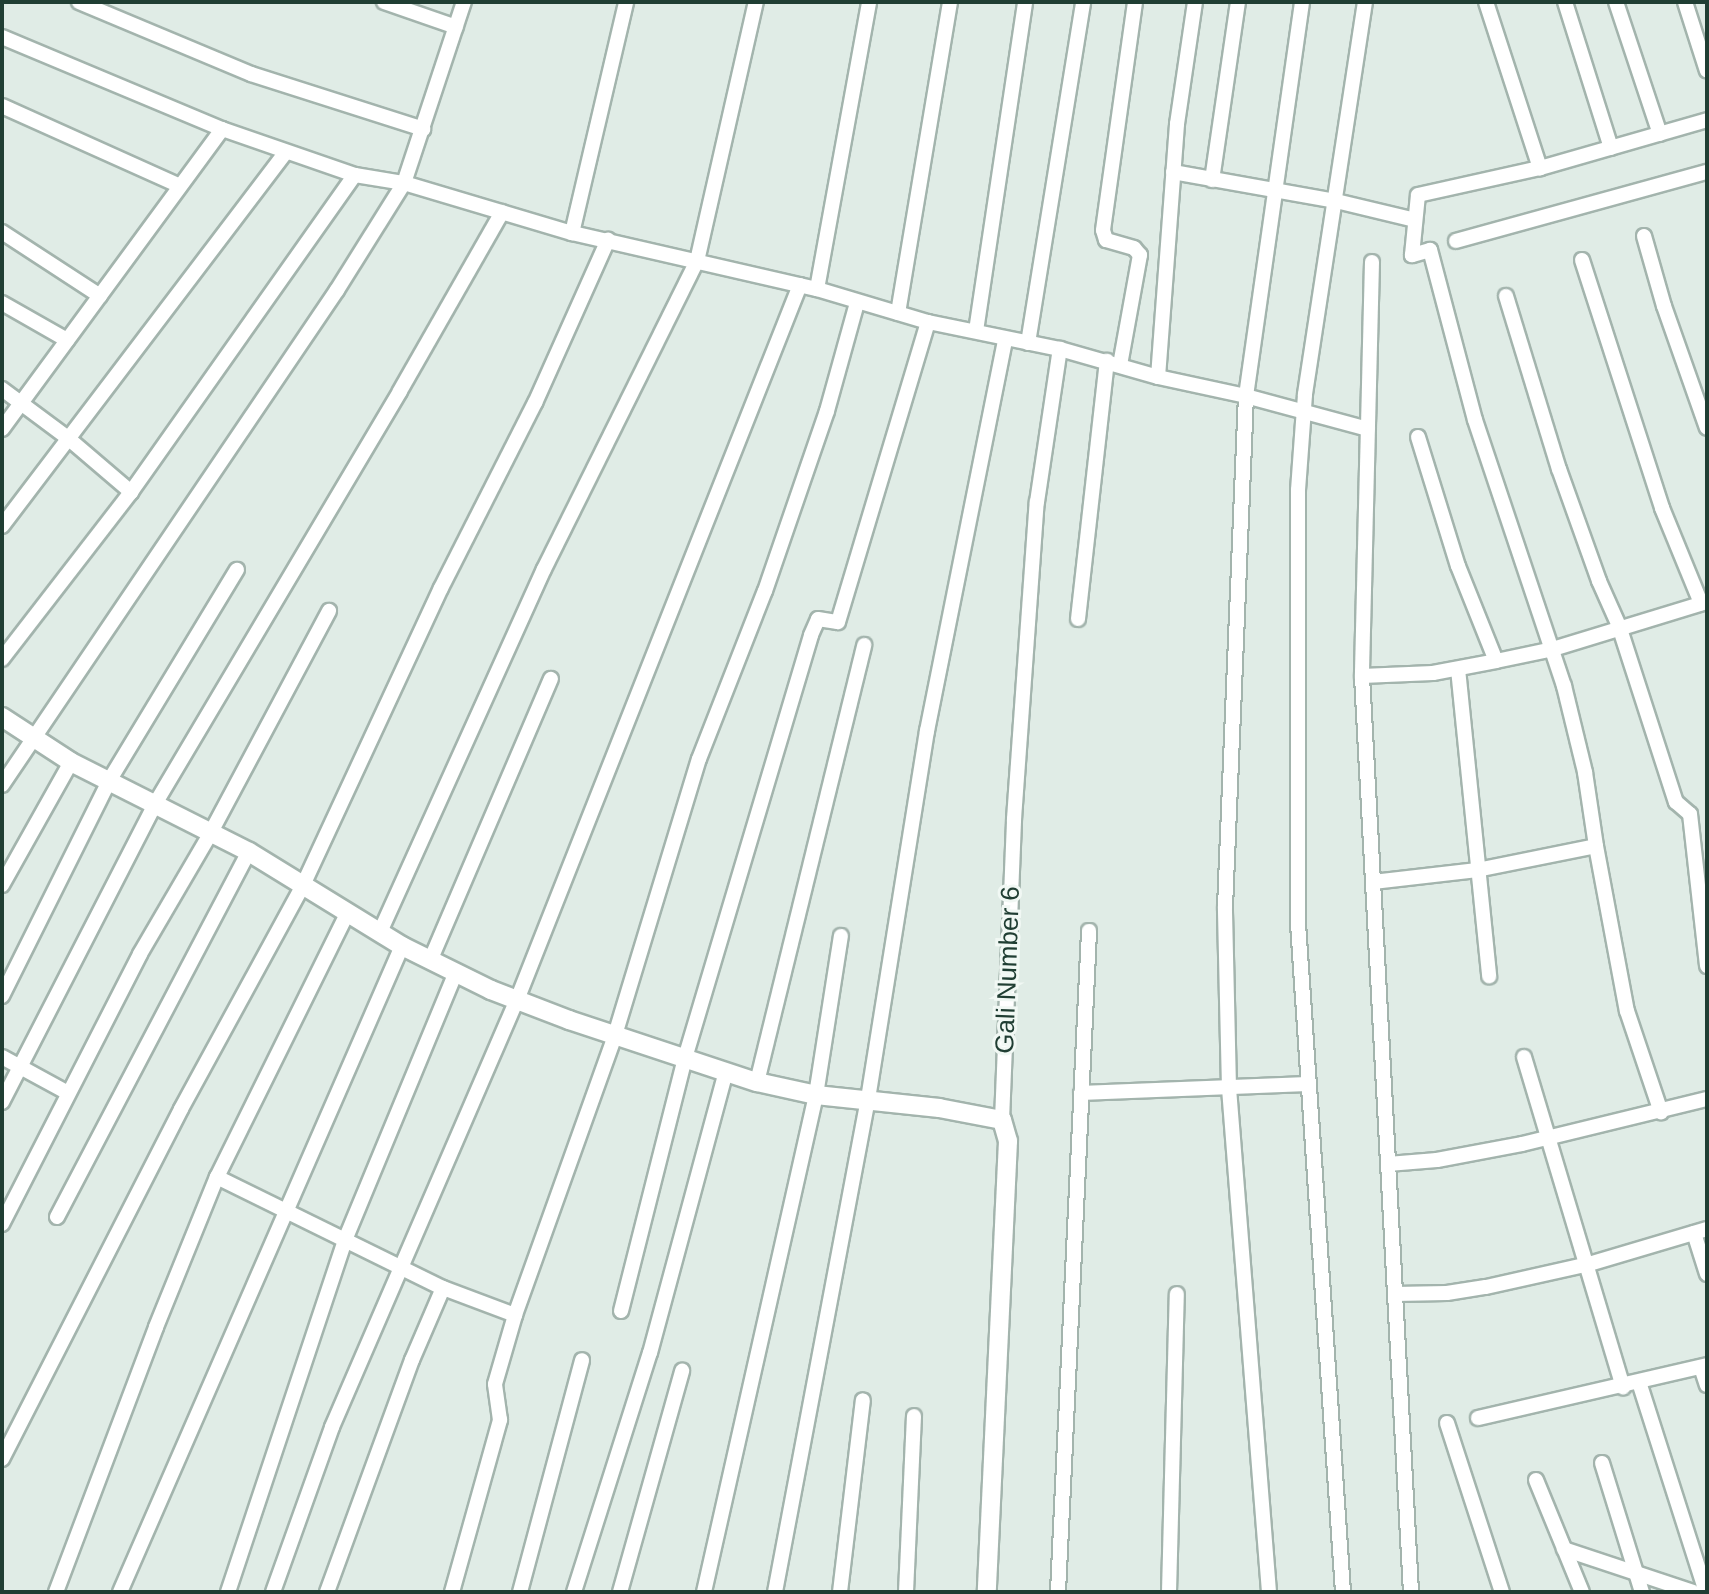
<!DOCTYPE html>
<html>
<head>
<meta charset="utf-8">
<style>
	body { margin:0 }
	#map { position:relative; width:1709px; height:1594px; overflow:hidden; background:#e0ece6; font-family:Arial,sans-serif }
	div>[style] { position:absolute }
	.roads { filter:drop-shadow(2px 0 #a3b4ad) drop-shadow(-2px 0 #a3b4ad) drop-shadow(0 2px #a3b4ad) drop-shadow(0 -2px #a3b4ad) }
	.minor>* { height:14px; margin:-7px; padding:0 7px; transform-origin:7px; border-radius:7px; background:#fff }
	.tertiary>* { height:18px; margin:-9px; padding:0 9px; transform-origin:9px; border-radius:9px; background:#fff }
	span { translate:-50% -50%; white-space:nowrap; text-align:center; line-height:1.15; -webkit-text-stroke:6px #f1f8f4; paint-order:stroke }
	.street-label { font-size:26px; color:#203e33 }
	.frame { position:absolute; inset:0; border:4px solid #203e33; pointer-events:none }
</style>
</head>
<body>
<div id="map">
	<div class="roads">
		<div class="minor">
			<div style="left:79px;top:2px;width:186px;rotate:22.7deg"></div>
			<div style="left:251px;top:74px;width:181px;rotate:17.7deg"></div>
			<div style="left:384px;top:2px;width:76px;rotate:19.1deg"></div>
			<div style="left:1486px;top:2px;width:175px;rotate:72deg"></div>
			<div style="left:1565px;top:2px;width:153px;rotate:72.5deg"></div>
			<div style="left:1616px;top:2px;width:139px;rotate:71.6deg"></div>
			<div style="left:1685px;top:2px;width:72px;rotate:72.3deg"></div>
			<div style="left:2px;top:37px;width:238px;rotate:22.7deg"></div>
			<div style="left:222px;top:129px;width:141px;rotate:19.1deg"></div>
			<div style="left:355px;top:175px;width:50px;rotate:9.3deg"></div>
			<div style="left:404px;top:183px;width:175px;rotate:16.6deg"></div>
			<div style="left:572px;top:233px;width:251px;rotate:12.9deg"></div>
			<div style="left:817px;top:289px;width:116px;rotate:16.6deg"></div>
			<div style="left:928px;top:322px;width:135px;rotate:11.6deg"></div>
			<div style="left:1060px;top:349px;width:102px;rotate:15.9deg"></div>
			<div style="left:1158px;top:377px;width:90px;rotate:12.2deg"></div>
			<div style="left:1246px;top:396px;width:126px;rotate:15.1deg"></div>
			<div style="left:2px;top:106px;width:195px;rotate:24.2deg"></div>
			<div style="left:1173px;top:172px;width:166px;rotate:10.1deg"></div>
			<div style="left:1336px;top:201px;width:81px;rotate:13.5deg"></div>
			<div style="left:1212px;top:180px;width:180px;rotate:-81.7deg"></div>
			<div style="left:2px;top:232px;width:117px;rotate:33.1deg"></div>
			<div style="left:572px;top:233px;width:237px;rotate:-76.8deg"></div>
			<div style="left:1644px;top:236px;width:73px;rotate:74.1deg"></div>
			<div style="left:1664px;top:306px;width:129px;rotate:70.6deg"></div>
			<div style="left:1456px;top:241px;width:260px;rotate:-15.4deg"></div>
			<div style="left:1582px;top:260px;width:261px;rotate:72.1deg"></div>
			<div style="left:1662px;top:508px;width:103px;rotate:67.7deg"></div>
			<div style="left:1372px;top:262px;width:414px;rotate:91.4deg"></div>
			<div style="left:1362px;top:676px;width:917px;rotate:86.94deg"></div>
			<div style="left:817px;top:289px;width:292px;rotate:-79.7deg"></div>
			<div style="left:1506px;top:296px;width:181px;rotate:73deg"></div>
			<div style="left:1559px;top:469px;width:119px;rotate:70.3deg"></div>
			<div style="left:1599px;top:581px;width:49px;rotate:66deg"></div>
			<div style="left:1619px;top:626px;width:185px;rotate:72.1deg"></div>
			<div style="left:1676px;top:802px;width:18px;rotate:41deg"></div>
			<div style="left:1690px;top:814px;width:153px;rotate:83.6deg"></div>
			<div style="left:2px;top:303px;width:75px;rotate:29.6deg"></div>
			<div style="left:898px;top:313px;width:315px;rotate:-80.5deg"></div>
			<div style="left:976px;top:331px;width:333px;rotate:-81.5deg"></div>
			<div style="left:1028px;top:343px;width:345px;rotate:-80.8deg"></div>
			<div style="left:1120px;top:365px;width:112px;rotate:-79.7deg"></div>
			<div style="left:1140px;top:255px;width:9px;rotate:-131deg"></div>
			<div style="left:1134px;top:248px;width:29px;rotate:-164deg"></div>
			<div style="left:1106px;top:240px;width:10px;rotate:-107deg"></div>
			<div style="left:1103px;top:230px;width:230px;rotate:-82deg"></div>
			<div style="left:1158px;top:377px;width:254px;rotate:-85.7deg"></div>
			<div style="left:1177px;top:124px;width:123px;rotate:-81.6deg"></div>
			<div style="left:2px;top:389px;width:84px;rotate:36.7deg"></div>
			<div style="left:69px;top:439px;width:82px;rotate:40.5deg"></div>
			<div style="left:2px;top:429px;width:372px;rotate:-53.7deg"></div>
			<div style="left:1418px;top:437px;width:135px;rotate:72.8deg"></div>
			<div style="left:1458px;top:566px;width:102px;rotate:68.2deg"></div>
			<div style="left:2px;top:526px;width:468px;rotate:-52.8deg"></div>
			<div style="left:1078px;top:619px;width:260px;rotate:-83.6deg"></div>
			<div style="left:2px;top:659px;width:211px;rotate:-52.3deg"></div>
			<div style="left:131px;top:492px;width:388px;rotate:-54.8deg"></div>
			<div style="left:1458px;top:669px;width:309px;rotate:84.2deg"></div>
			<div style="left:1362px;top:676px;width:71px;rotate:-2.4deg"></div>
			<div style="left:1433px;top:673px;width:64px;rotate:-10.8deg"></div>
			<div style="left:1496px;top:661px;width:58px;rotate:-11.9deg"></div>
			<div style="left:1553px;top:649px;width:161px;rotate:-17deg"></div>
			<div style="left:2px;top:785px;width:598px;rotate:-55.91deg"></div>
			<div style="left:337px;top:290px;width:126px;rotate:-57.9deg"></div>
			<div style="left:404px;top:183px;width:191px;rotate:-71.7deg"></div>
			<div style="left:1596px;top:846px;width:75px;rotate:-98.5deg"></div>
			<div style="left:1585px;top:772px;width:89px;rotate:-103.7deg"></div>
			<div style="left:1564px;top:686px;width:280px;rotate:-108.5deg"></div>
			<div style="left:1475px;top:420px;width:176px;rotate:-104.8deg"></div>
			<div style="left:1430px;top:250px;width:19px;rotate:164deg"></div>
			<div style="left:1412px;top:255px;width:60px;rotate:-84.3deg"></div>
			<div style="left:1418px;top:195px;width:125px;rotate:-12.5deg"></div>
			<div style="left:1540px;top:168px;width:174px;rotate:-16deg"></div>
			<div style="left:1373px;top:882px;width:105px;rotate:-6.6deg"></div>
			<div style="left:1477px;top:870px;width:121px;rotate:-11.4deg"></div>
			<div style="left:1596px;top:846px;width:168px;rotate:79.4deg"></div>
			<div style="left:1627px;top:1011px;width:107px;rotate:71.4deg"></div>
			<div style="left:2px;top:885px;width:141px;rotate:-60.7deg"></div>
			<div style="left:380px;top:932px;width:398px;rotate:-65.7deg"></div>
			<div style="left:544px;top:569px;width:344px;rotate:-63.6deg"></div>
			<div style="left:697px;top:261px;width:266px;rotate:-77.2deg"></div>
			<div style="left:430px;top:961px;width:307px;rotate:-66.8deg"></div>
			<div style="left:2px;top:996px;width:240px;rotate:-63.5deg"></div>
			<div style="left:109px;top:781px;width:247px;rotate:-58.8deg"></div>
			<div style="left:2px;top:1057px;width:75px;rotate:28.6deg"></div>
			<div style="left:1524px;top:1057px;width:345px;rotate:73.3deg"></div>
			<div style="left:757px;top:1082px;width:450px;rotate:-76.2deg"></div>
			<div style="left:1081px;top:1093px;width:226px;rotate:-2.3deg"></div>
			<div style="left:2px;top:1102px;width:335px;rotate:-62.8deg"></div>
			<div style="left:155px;top:804px;width:480px;rotate:-59.3deg"></div>
			<div style="left:400px;top:391px;width:206px;rotate:-60.3deg"></div>
			<div style="left:1002px;top:1120px;width:301px;rotate:-87.7deg"></div>
			<div style="left:1014px;top:819px;width:318px;rotate:-85.9deg"></div>
			<div style="left:1037px;top:502px;width:155px;rotate:-81.5deg"></div>
			<div style="left:1388px;top:1164px;width:49px;rotate:-4.7deg"></div>
			<div style="left:1437px;top:1160px;width:86px;rotate:-10.7deg"></div>
			<div style="left:1522px;top:1144px;width:190px;rotate:-13.7deg"></div>
			<div style="left:217px;top:1177px;width:252px;rotate:26.2deg"></div>
			<div style="left:443px;top:1288px;width:77px;rotate:20.6deg"></div>
			<div style="left:57px;top:1217px;width:412px;rotate:-62.3deg"></div>
			<div style="left:2px;top:1224px;width:303px;rotate:-62.9deg"></div>
			<div style="left:140px;top:954px;width:139px;rotate:-59.7deg"></div>
			<div style="left:210px;top:834px;width:253px;rotate:-61.9deg"></div>
			<div style="left:1694px;top:1233px;width:43px;rotate:72.4deg"></div>
			<div style="left:1395px;top:1294px;width:52px;rotate:-1.1deg"></div>
			<div style="left:1447px;top:1293px;width:39px;rotate:-9deg"></div>
			<div style="left:1486px;top:1287px;width:106px;rotate:-12.6deg"></div>
			<div style="left:1589px;top:1264px;width:123px;rotate:-16.5deg"></div>
			<div style="left:621px;top:1311px;width:261px;rotate:-75.8deg"></div>
			<div style="left:685px;top:1058px;width:441px;rotate:-73.4deg"></div>
			<div style="left:811px;top:635px;width:17px;rotate:-66deg"></div>
			<div style="left:818px;top:619px;width:20px;rotate:9deg"></div>
			<div style="left:838px;top:622px;width:313px;rotate:-73.3deg"></div>
			<div style="left:1701px;top:1367px;width:19px;rotate:72deg"></div>
			<div style="left:1639px;top:1382px;width:220px;rotate:72.3deg"></div>
			<div style="left:1478px;top:1418px;width:235px;rotate:-13deg"></div>
			<div style="left:1447px;top:1423px;width:178px;rotate:72deg"></div>
			<div style="left:2px;top:1459px;width:393px;rotate:-62.9deg"></div>
			<div style="left:181px;top:1109px;width:257px;rotate:-61.4deg"></div>
			<div style="left:304px;top:883px;width:325px;rotate:-65.1deg"></div>
			<div style="left:441px;top:588px;width:208px;rotate:-63.1deg"></div>
			<div style="left:535px;top:403px;width:179px;rotate:-65.9deg"></div>
			<div style="left:1602px;top:1463px;width:135px;rotate:72.8deg"></div>
			<div style="left:1536px;top:1480px;width:121px;rotate:67.7deg"></div>
			<div style="left:1564px;top:1549px;width:136px;rotate:18.4deg"></div>
			<div style="left:56px;top:1592px;width:283px;rotate:-69.3deg"></div>
			<div style="left:156px;top:1327px;width:162px;rotate:-67.9deg"></div>
			<div style="left:217px;top:1177px;width:296px;rotate:-63.7deg"></div>
			<div style="left:120px;top:1592px;width:705px;rotate:-66.42deg"></div>
			<div style="left:228px;top:1592px;width:371px;rotate:-71.6deg"></div>
			<div style="left:345px;top:1240px;width:288px;rotate:-67.5deg"></div>
			<div style="left:273px;top:1592px;width:175px;rotate:-70.3deg"></div>
			<div style="left:332px;top:1427px;width:465px;rotate:-66.6deg"></div>
			<div style="left:517px;top:1000px;width:769px;rotate:-68.41deg"></div>
			<div style="left:327px;top:1592px;width:247px;rotate:-69.9deg"></div>
			<div style="left:412px;top:1360px;width:78px;rotate:-66.7deg"></div>
			<div style="left:452px;top:1592px;width:179px;rotate:-74.4deg"></div>
			<div style="left:500px;top:1420px;width:36px;rotate:-98deg"></div>
			<div style="left:495px;top:1384px;width:72px;rotate:-73.8deg"></div>
			<div style="left:515px;top:1315px;width:297px;rotate:-70.3deg"></div>
			<div style="left:615px;top:1035px;width:288px;rotate:-73.1deg"></div>
			<div style="left:699px;top:759px;width:180px;rotate:-68.6deg"></div>
			<div style="left:765px;top:591px;width:190px;rotate:-71deg"></div>
			<div style="left:827px;top:411px;width:112px;rotate:-74.5deg"></div>
			<div style="left:520px;top:1592px;width:240px;rotate:-75deg"></div>
			<div style="left:574px;top:1592px;width:251px;rotate:-72.4deg"></div>
			<div style="left:650px;top:1353px;width:292px;rotate:-74.9deg"></div>
			<div style="left:620px;top:1592px;width:230px;rotate:-74.3deg"></div>
			<div style="left:704px;top:1592px;width:509px;rotate:-77.3deg"></div>
			<div style="left:816px;top:1095px;width:161px;rotate:-81.1deg"></div>
			<div style="left:775px;top:1592px;width:502px;rotate:-79.32deg"></div>
			<div style="left:868px;top:1099px;width:373px;rotate:-80.9deg"></div>
			<div style="left:927px;top:731px;width:400px;rotate:-78.7deg"></div>
			<div style="left:840px;top:1592px;width:193px;rotate:-83.2deg"></div>
			<div style="left:906px;top:1592px;width:176px;rotate:-87.4deg"></div>
			<div style="left:1058px;top:1592px;width:662px;rotate:-87.31deg"></div>
			<div style="left:1169px;top:1592px;width:298px;rotate:-88.5deg"></div>
			<div style="left:1269px;top:1592px;width:506px;rotate:-94.54deg"></div>
			<div style="left:1229px;top:1088px;width:181px;rotate:-91.3deg"></div>
			<div style="left:1225px;top:907px;width:511px;rotate:-87.65deg"></div>
			<div style="left:1246px;top:396px;width:398px;rotate:-81.9deg"></div>
			<div style="left:1343px;top:1592px;width:670px;rotate:-93.85deg"></div>
			<div style="left:1298px;top:924px;width:434px;rotate:-90deg"></div>
			<div style="left:1298px;top:490px;width:96px;rotate:-85.8deg"></div>
			<div style="left:1305px;top:394px;width:397px;rotate:-81.3deg"></div>
		</div>
		<div class="tertiary">
			<div style="left:2px;top:717px;width:82px;rotate:33.1deg"></div>
			<div style="left:71px;top:762px;width:199px;rotate:26.8deg"></div>
			<div style="left:249px;top:852px;width:180px;rotate:31.6deg"></div>
			<div style="left:402px;top:946px;width:99px;rotate:26.3deg"></div>
			<div style="left:491px;top:990px;width:84px;rotate:21deg"></div>
			<div style="left:569px;top:1020px;width:198px;rotate:18.3deg"></div>
			<div style="left:757px;top:1082px;width:60px;rotate:12.4deg"></div>
			<div style="left:816px;top:1095px;width:124px;rotate:6deg"></div>
			<div style="left:939px;top:1108px;width:64px;rotate:10.8deg"></div>
			<div style="left:1002px;top:1120px;width:22px;rotate:74deg"></div>
			<div style="left:1008px;top:1141px;width:451px;rotate:92.7deg"></div>
		</div>
	</div>
	<div class="street-label">
		<span style="left:1008px;top:970px;rotate:-88deg">Gali Number 6</span>
	</div>
	<div class="frame"></div>
</div>
</body>
</html>
